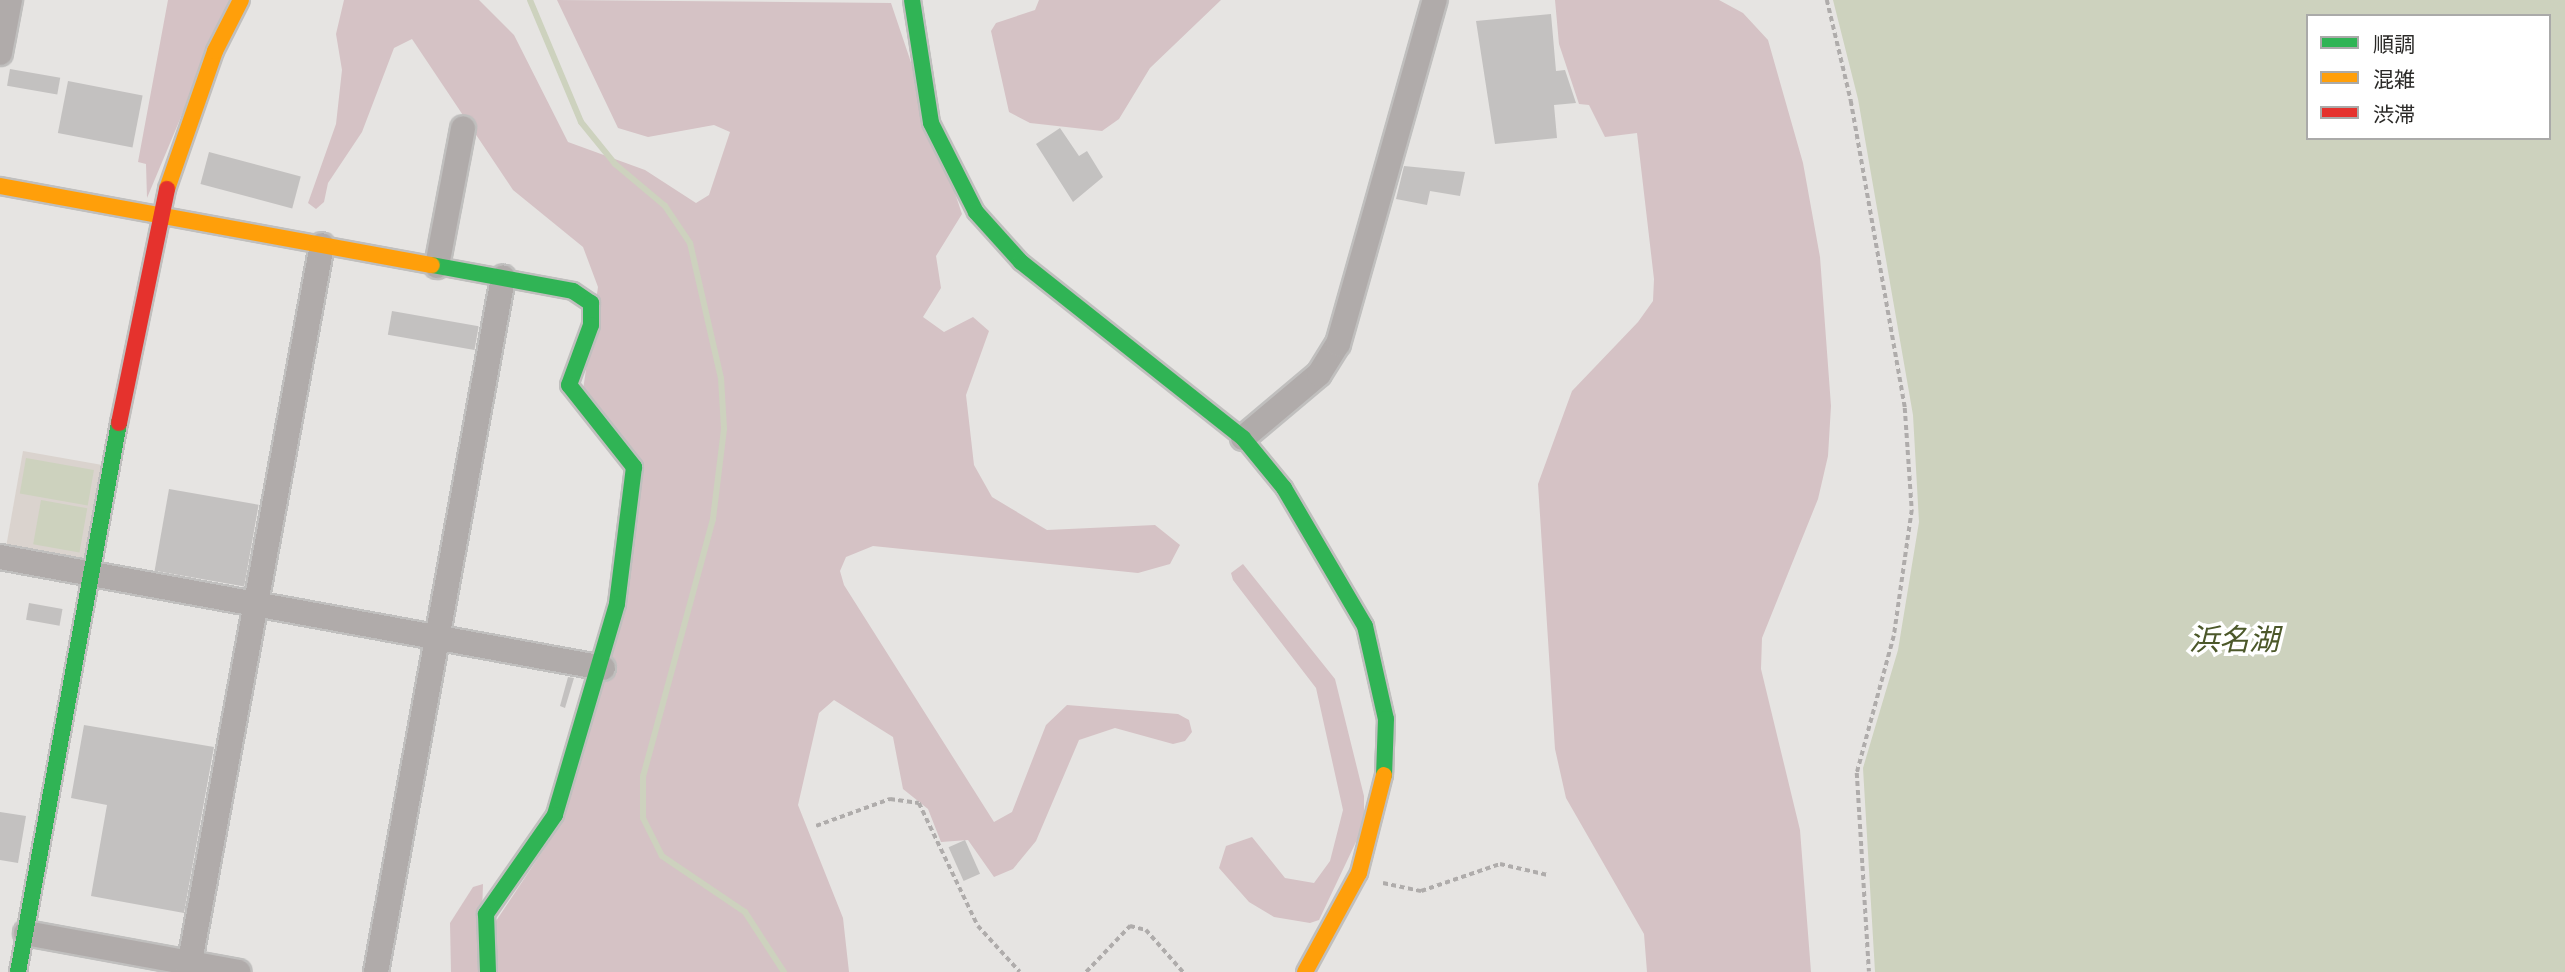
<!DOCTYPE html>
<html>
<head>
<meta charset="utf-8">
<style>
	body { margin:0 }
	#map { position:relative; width:2565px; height:972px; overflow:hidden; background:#e6e4e2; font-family:"Alegreya Sans","Noto Sans JP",sans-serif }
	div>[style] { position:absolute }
	.built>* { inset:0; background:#dad3ce; transform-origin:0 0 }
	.forest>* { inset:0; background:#d5c2c5 }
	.water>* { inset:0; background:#cdd2be; transform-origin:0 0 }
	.stream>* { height:6px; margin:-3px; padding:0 3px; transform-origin:3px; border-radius:3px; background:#cdd2be }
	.building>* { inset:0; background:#c3c1c0; transform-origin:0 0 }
	.path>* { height:3.5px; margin-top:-1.75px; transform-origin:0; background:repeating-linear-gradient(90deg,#afacab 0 5px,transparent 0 8.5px) }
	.roads { filter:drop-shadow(2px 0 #c0bfbe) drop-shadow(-2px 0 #c0bfbe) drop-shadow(0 2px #c0bfbe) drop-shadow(0 -2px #c0bfbe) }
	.street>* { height:24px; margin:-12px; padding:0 12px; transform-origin:12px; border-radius:12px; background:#b0abaa }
	.fast>* { height:16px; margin:-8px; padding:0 8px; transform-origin:8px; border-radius:8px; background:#30b455 }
	.slow>* { height:16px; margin:-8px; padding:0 8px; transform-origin:8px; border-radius:8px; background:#ff9f0a }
	.jam>* { height:16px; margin:-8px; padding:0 8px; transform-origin:8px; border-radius:8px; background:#e5322d }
	span { translate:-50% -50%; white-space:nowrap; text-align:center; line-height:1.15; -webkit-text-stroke:7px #fff; paint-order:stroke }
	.water-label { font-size:30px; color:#4c582a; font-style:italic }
	.legend { position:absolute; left:2306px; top:14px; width:245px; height:126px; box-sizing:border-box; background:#fff; border:2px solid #aaaaa9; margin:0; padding:9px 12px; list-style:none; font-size:21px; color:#2b2a28 }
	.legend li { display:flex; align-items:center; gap:14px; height:35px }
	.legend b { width:35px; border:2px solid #aaaaa9 }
</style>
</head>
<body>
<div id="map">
	<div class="built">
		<div style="left:23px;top:451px;width:82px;height:101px;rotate:10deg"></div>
	</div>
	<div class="forest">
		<div style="clip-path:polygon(168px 0,230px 0,147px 198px,146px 164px,138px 162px)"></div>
		<div style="clip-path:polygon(344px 0,479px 0,514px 35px,568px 142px,645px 170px,696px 203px,709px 195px,730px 132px,714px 125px,648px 137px,618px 128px,557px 0,891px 3px,962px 214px,936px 256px,941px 288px,923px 317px,944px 332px,973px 317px,989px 331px,966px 395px,974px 465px,992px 497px,1047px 530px,1155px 525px,1180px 545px,1170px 564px,1138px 573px,873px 546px,846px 557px,840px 571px,844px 585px,994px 822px,1012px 812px,1046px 725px,1067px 705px,1178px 714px,1189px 720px,1192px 732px,1185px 741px,1173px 744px,1115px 728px,1079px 740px,1036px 841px,1013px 869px,994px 877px,968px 840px,941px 842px,928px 809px,903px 789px,893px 737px,834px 700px,819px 713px,798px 805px,843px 918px,849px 972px,496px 972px,490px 930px,552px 837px,641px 472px,583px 390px,598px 287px,583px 247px,513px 190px,412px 39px,394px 48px,362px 132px,328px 183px,324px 202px,316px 209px,308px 203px,336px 124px,342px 70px,336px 34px)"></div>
		<div style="clip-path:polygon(1039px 0,1221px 0,1150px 68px,1119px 119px,1102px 131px,1030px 123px,1009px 112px,991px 31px,996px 23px,1035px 10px)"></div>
		<div style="clip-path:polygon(1555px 0,1719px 0,1743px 13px,1768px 40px,1803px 163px,1820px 257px,1831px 406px,1828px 456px,1818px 499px,1762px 638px,1761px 669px,1800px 830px,1811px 972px,1647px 972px,1644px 934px,1566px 798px,1555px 749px,1538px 484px,1572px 391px,1638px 322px,1653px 301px,1654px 279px,1637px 133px,1605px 137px,1589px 105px,1579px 104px,1559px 44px)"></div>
		<div style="clip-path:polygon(1243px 564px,1335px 679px,1364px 796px,1364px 825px,1319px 920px,1310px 923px,1274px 917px,1249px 902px,1219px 868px,1226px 846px,1252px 837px,1285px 878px,1314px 883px,1330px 861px,1343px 810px,1316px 688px,1233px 580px,1231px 573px)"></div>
		<div style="clip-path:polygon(483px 884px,480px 972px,451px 972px,450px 923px,473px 887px)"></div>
	</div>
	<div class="water">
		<div style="clip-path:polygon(evenodd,1833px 0,2565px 0,2565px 972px,1875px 972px,1863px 768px,1898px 650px,1919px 522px,1913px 415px,1858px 99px,1833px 0,2308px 16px,2549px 16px,2549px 138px,2308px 138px,2308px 16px)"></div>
		<div style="left:26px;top:458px;width:69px;height:36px;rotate:10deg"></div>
		<div style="left:41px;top:500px;width:47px;height:45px;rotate:10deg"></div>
	</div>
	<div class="stream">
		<div style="left:530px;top:0;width:132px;rotate:67.3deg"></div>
		<div style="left:581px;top:122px;width:54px;rotate:51deg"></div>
		<div style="left:615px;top:164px;width:65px;rotate:40deg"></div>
		<div style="left:665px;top:206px;width:45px;rotate:56deg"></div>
		<div style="left:690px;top:243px;width:139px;rotate:77.1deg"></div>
		<div style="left:721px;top:378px;width:51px;rotate:86.6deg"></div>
		<div style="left:724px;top:429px;width:91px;rotate:97deg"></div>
		<div style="left:713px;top:519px;width:266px;rotate:105.2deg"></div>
		<div style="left:643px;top:776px;width:42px;rotate:90deg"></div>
		<div style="left:643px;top:818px;width:42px;rotate:63.4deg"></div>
		<div style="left:662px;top:856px;width:100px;rotate:34deg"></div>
		<div style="left:745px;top:912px;width:72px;rotate:57deg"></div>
	</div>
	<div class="building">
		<div style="clip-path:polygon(1551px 14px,1556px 71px,1565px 70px,1576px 103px,1554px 105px,1557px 138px,1495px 144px,1476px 21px)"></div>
		<div style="left:10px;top:69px;width:51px;height:17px;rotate:10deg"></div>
		<div style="left:68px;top:81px;width:76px;height:53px;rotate:11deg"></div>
		<div style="clip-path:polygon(1060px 128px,1079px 156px,1087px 151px,1103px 177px,1073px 202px,1036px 144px)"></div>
		<div style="left:209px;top:152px;width:95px;height:33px;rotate:15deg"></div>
		<div style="clip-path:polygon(1404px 166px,1465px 172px,1460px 196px,1430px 191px,1427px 205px,1396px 199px)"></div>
		<div style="left:392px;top:311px;width:88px;height:24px;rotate:10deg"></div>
		<div style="left:169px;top:489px;width:91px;height:83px;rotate:10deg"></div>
		<div style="left:29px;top:603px;width:34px;height:17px;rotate:10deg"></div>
		<div style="clip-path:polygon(568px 677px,574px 678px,565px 708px,560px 706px)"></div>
		<div style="clip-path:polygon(84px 725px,214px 747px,184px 913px,91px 896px,107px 805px,71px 798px)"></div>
		<div style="clip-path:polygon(0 812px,26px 816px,18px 863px,0 860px)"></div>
		<div style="left:965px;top:840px;width:37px;height:18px;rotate:66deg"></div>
	</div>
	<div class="path">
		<div style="left:1827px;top:0;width:104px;rotate:76.6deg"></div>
		<div style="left:1851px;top:101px;width:312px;rotate:80deg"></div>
		<div style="left:1905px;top:408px;width:102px;rotate:86.1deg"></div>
		<div style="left:1912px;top:510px;width:127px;rotate:98.1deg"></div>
		<div style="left:1894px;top:636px;width:142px;rotate:105.1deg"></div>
		<div style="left:1857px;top:773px;width:199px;rotate:86.5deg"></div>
		<div style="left:816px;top:826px;width:79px;rotate:-20deg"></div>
		<div style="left:890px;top:799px;width:29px;rotate:8deg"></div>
		<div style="left:919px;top:803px;width:136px;rotate:64.4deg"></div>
		<div style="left:978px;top:926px;width:62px;rotate:47.6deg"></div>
		<div style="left:1383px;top:883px;width:39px;rotate:12deg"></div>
		<div style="left:1421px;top:891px;width:83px;rotate:-18.9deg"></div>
		<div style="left:1500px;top:864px;width:49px;rotate:12.9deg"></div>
		<div style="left:1086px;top:972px;width:64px;rotate:-46.3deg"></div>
		<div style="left:1130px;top:926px;width:16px;rotate:14deg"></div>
		<div style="left:1146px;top:930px;width:56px;rotate:48.6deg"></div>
	</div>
	<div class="roads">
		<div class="street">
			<div style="left:0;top:53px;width:54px;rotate:-79.3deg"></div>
			<div style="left:437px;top:266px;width:140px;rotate:-79.3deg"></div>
			<div style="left:1243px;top:438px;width:99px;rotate:-40.1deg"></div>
			<div style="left:1319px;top:374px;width:36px;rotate:-58deg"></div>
			<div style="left:1338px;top:344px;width:357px;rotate:-74.3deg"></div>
			<div style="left:0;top:557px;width:613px;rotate:10.43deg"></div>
			<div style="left:26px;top:933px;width:216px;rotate:10.4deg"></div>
			<div style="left:188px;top:972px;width:739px;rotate:-79.56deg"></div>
			<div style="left:376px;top:972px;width:706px;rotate:-79.63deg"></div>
		</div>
		<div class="fast">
			<div style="left:912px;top:0;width:124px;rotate:81.2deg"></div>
			<div style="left:931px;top:123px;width:100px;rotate:63.2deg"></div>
			<div style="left:976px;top:212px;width:67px;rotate:48deg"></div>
			<div style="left:1021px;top:262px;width:283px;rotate:38.4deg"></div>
			<div style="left:1243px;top:438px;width:65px;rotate:50.6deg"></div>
			<div style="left:1284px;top:488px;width:160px;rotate:59.6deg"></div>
			<div style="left:1365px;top:626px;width:95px;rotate:77.3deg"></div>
			<div style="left:1386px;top:719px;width:56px;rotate:92deg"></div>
			<div style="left:432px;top:265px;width:143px;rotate:10.4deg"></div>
			<div style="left:573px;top:291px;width:22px;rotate:34deg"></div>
			<div style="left:591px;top:303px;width:22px;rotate:90deg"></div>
			<div style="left:591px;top:325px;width:64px;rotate:110.1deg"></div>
			<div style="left:569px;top:385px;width:105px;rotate:51.6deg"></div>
			<div style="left:634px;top:467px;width:138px;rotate:97.1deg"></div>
			<div style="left:617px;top:604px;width:220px;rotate:106.4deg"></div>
			<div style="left:555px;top:815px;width:121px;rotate:124.9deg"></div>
			<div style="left:486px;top:914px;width:58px;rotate:88deg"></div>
			<div style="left:18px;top:972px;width:558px;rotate:-79.58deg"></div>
		</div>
		<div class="slow">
			<div style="left:0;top:186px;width:439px;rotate:10.4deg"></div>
			<div style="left:167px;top:189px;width:146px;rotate:-70.8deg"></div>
			<div style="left:215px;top:51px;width:57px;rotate:-63deg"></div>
			<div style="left:1305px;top:972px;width:113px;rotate:-61.4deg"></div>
			<div style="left:1359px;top:873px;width:101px;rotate:-75.7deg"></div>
		</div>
		<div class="jam">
			<div style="left:119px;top:423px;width:239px;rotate:-78.4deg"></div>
		</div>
	</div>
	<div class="water-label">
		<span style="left:2234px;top:641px">浜名湖</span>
	</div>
	<ul class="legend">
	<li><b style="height:9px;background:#30b455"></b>順調</li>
	<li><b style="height:9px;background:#ff9f0a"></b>混雑</li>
	<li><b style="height:9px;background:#e5322d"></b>渋滞</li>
	</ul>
</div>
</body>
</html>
